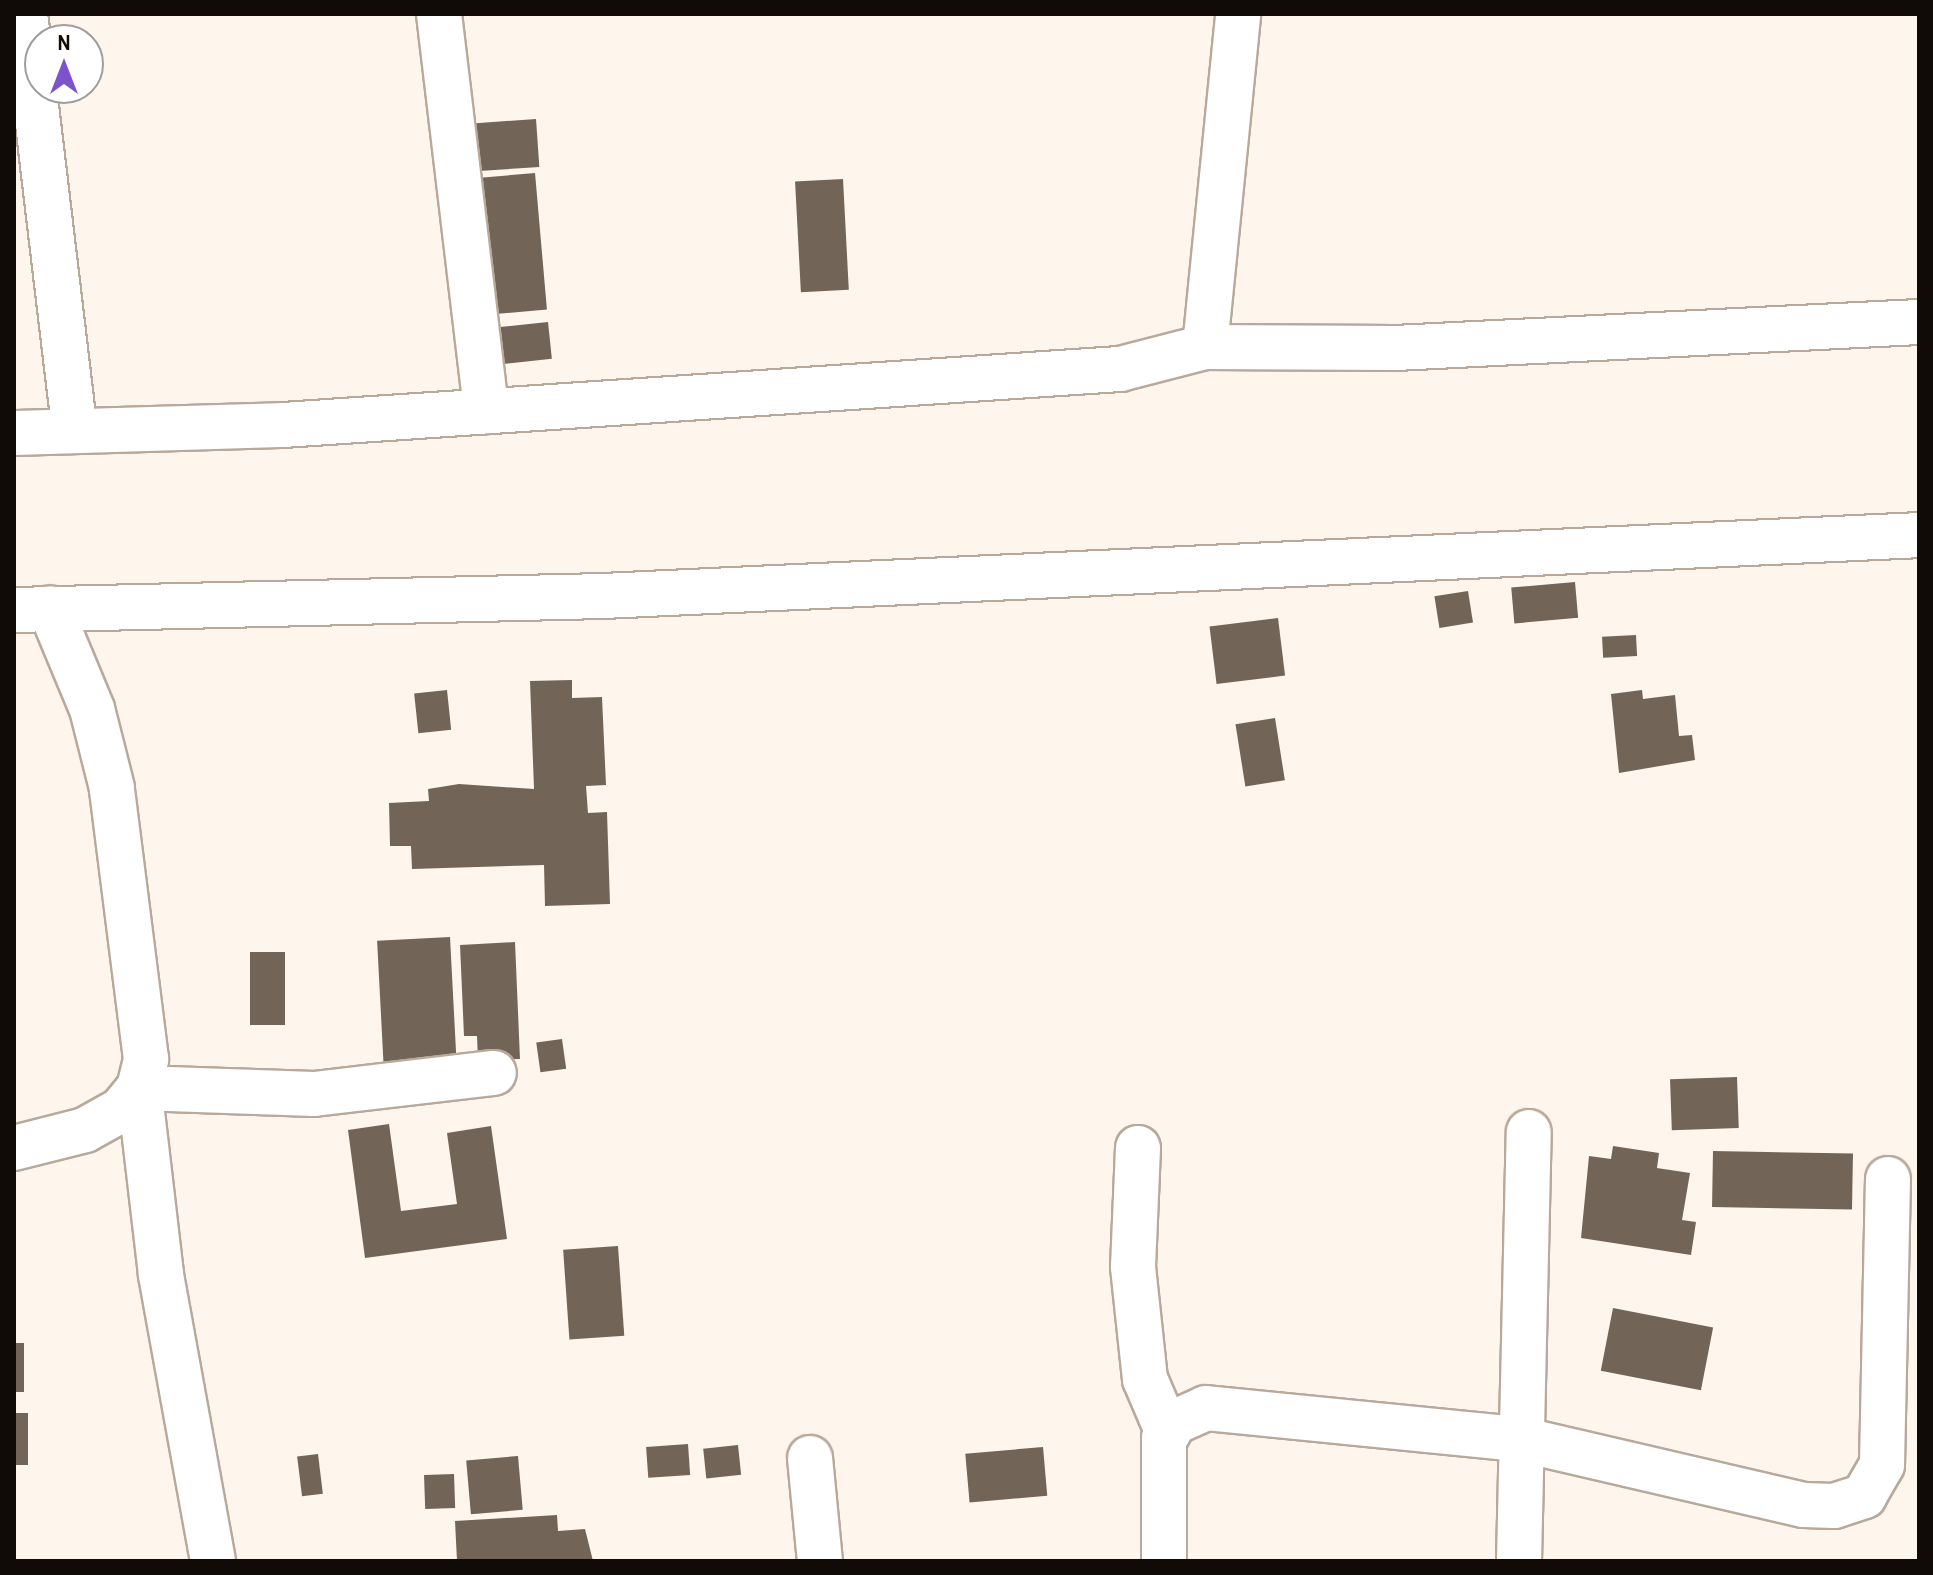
<!DOCTYPE html>
<html>
<head>
<meta charset="utf-8">
<style>
	body { margin:0 }
	#map { position:relative; width:1933px; height:1575px; overflow:hidden; background:#fef5ec; font-family:"Archivo Narrow",sans-serif }
	div>[style] { position:absolute }
	.building>* { inset:0; background:#726558; transform-origin:0 0 }
	.roads { filter:drop-shadow(2px 0 #b8a99b) drop-shadow(-2px 0 #b8a99b) drop-shadow(0 2px #b8a99b) drop-shadow(0 -2px #b8a99b) }
	.minor>* { height:44px; margin:-22px; padding:0 22px; transform-origin:22px; border-radius:22px; background:#fff }
	span { translate:-50% -50%; white-space:nowrap; text-align:center; line-height:1.15; -webkit-text-stroke:7px #fff; paint-order:stroke }
	.frame { position:absolute; inset:0; border:16px solid #100b07; pointer-events:none }
	.north { position:absolute; left:24px; top:24px; width:80px; height:80px; box-sizing:border-box; background:#fff; border:2px solid #9f9d9c; border-radius:50%; rotate:0deg; font-size:22px; font-weight:700; line-height:32px; text-align:center; color:#100b07 }
	.north::after { content:''; display:block; margin:auto; width:28px; height:36px; background:#7d53cc; clip-path:polygon(50% 0,100% 100%,50% 72%,0 100%) }
</style>
</head>
<body>
<div id="map">
	<div class="building">
		<div style="left:536px;top:119px;width:48px;height:64px;rotate:86deg"></div>
		<div style="left:535px;top:173px;width:137px;height:61px;rotate:85deg"></div>
		<div style="left:843px;top:179px;width:111px;height:48px;rotate:87deg"></div>
		<div style="left:548px;top:322px;width:37px;height:63px;rotate:84deg"></div>
		<div style="left:1575px;top:582px;width:36px;height:64px;rotate:85deg"></div>
		<div style="left:1468px;top:591px;width:32px;height:34px;rotate:81deg"></div>
		<div style="left:1278px;top:618px;width:58px;height:69px;rotate:83deg"></div>
		<div style="left:1636px;top:635px;width:21px;height:34px;rotate:87deg"></div>
		<div style="clip-path:polygon(572px 680px,572px 698px,602px 697px,606px 785px,586px 786px,588px 813px,607px 812px,610px 904px,545px 906px,544px 865px,412px 869px,411px 846px,390px 846px,389px 803px,429px 801px,428px 789px,459px 784px,534px 789px,530px 681px)"></div>
		<div style="left:447px;top:690px;width:40px;height:33px;rotate:84deg"></div>
		<div style="clip-path:polygon(1642px 690px,1643px 699px,1675px 695px,1679px 736px,1692px 735px,1695px 760px,1619px 773px,1611px 694px)"></div>
		<div style="left:1275px;top:718px;width:63px;height:40px;rotate:81deg"></div>
		<div style="left:450px;top:937px;width:131px;height:73px;rotate:87deg"></div>
		<div style="clip-path:polygon(515px 942px,520px 1059px,478px 1060px,477px 1036px,464px 1036px,460px 945px)"></div>
		<div style="left:285px;top:952px;width:73px;height:35px;rotate:90deg"></div>
		<div style="left:562px;top:1039px;width:30px;height:26px;rotate:82deg"></div>
		<div style="left:1737px;top:1077px;width:51px;height:67px;rotate:88deg"></div>
		<div style="clip-path:polygon(389px 1124px,401px 1211px,457px 1204px,447px 1133px,491px 1126px,507px 1239px,365px 1258px,348px 1130px)"></div>
		<div style="clip-path:polygon(1613px 1146px,1659px 1153px,1657px 1168px,1690px 1173px,1682px 1220px,1696px 1222px,1691px 1255px,1581px 1238px,1589px 1156px,1611px 1159px)"></div>
		<div style="left:1713px;top:1151px;width:140px;height:56px;rotate:1deg"></div>
		<div style="left:618px;top:1246px;width:90px;height:55px;rotate:86deg"></div>
		<div style="left:1613px;top:1308px;width:102px;height:64px;rotate:11deg"></div>
		<div style="left:14px;top:1343px;width:10px;height:49px"></div>
		<div style="left:14px;top:1413px;width:14px;height:52px"></div>
		<div style="left:688px;top:1444px;width:31px;height:42px;rotate:86deg"></div>
		<div style="left:738px;top:1445px;width:30px;height:35px;rotate:84deg"></div>
		<div style="left:1043px;top:1447px;width:49px;height:78px;rotate:85deg"></div>
		<div style="left:318px;top:1454px;width:40px;height:21px;rotate:83deg"></div>
		<div style="left:518px;top:1456px;width:54px;height:52px;rotate:85deg"></div>
		<div style="left:454px;top:1474px;width:34px;height:30px;rotate:88deg"></div>
		<div style="clip-path:polygon(557px 1515px,558px 1531px,585px 1529px,593px 1561px,457px 1561px,455px 1521px)"></div>
	</div>
	<div class="roads">
		<div class="minor">
			<div style="left:25px;top:14px;width:420px;rotate:83.2deg"></div>
			<div style="left:439px;top:14px;width:400px;rotate:83.2deg"></div>
			<div style="left:1205px;top:347px;width:335px;rotate:-84.3deg"></div>
			<div style="left:14px;top:433px;width:269px;rotate:-1.7deg"></div>
			<div style="left:283px;top:425px;width:839px;rotate:-3.83deg"></div>
			<div style="left:1120px;top:369px;width:88px;rotate:-14.5deg"></div>
			<div style="left:1205px;top:347px;width:190px;rotate:0.3deg"></div>
			<div style="left:1395px;top:348px;width:525px;rotate:-2.84deg"></div>
			<div style="left:14px;top:610px;width:589px;rotate:-1.36deg"></div>
			<div style="left:603px;top:596px;width:1317px;rotate:-2.65deg"></div>
			<div style="left:14px;top:1148px;width:73px;rotate:-14.2deg"></div>
			<div style="left:85px;top:1130px;width:41px;rotate:-29.1deg"></div>
			<div style="left:121px;top:1110px;width:28px;rotate:-51deg"></div>
			<div style="left:139px;top:1088px;width:30px;rotate:-76deg"></div>
			<div style="left:146px;top:1059px;width:273px;rotate:-97.2deg"></div>
			<div style="left:112px;top:788px;width:81px;rotate:-104.2deg"></div>
			<div style="left:92px;top:709px;width:109px;rotate:-112.6deg"></div>
			<div style="left:1138px;top:1148px;width:119px;rotate:92.4deg"></div>
			<div style="left:1133px;top:1267px;width:113px;rotate:83.9deg"></div>
			<div style="left:1145px;top:1379px;width:59px;rotate:66.9deg"></div>
			<div style="left:810px;top:1458px;width:103px;rotate:84.5deg"></div>
			<div style="left:213px;top:1561px;width:292px;rotate:-100.3deg"></div>
			<div style="left:161px;top:1274px;width:187px;rotate:-96.7deg"></div>
			<div style="left:139px;top:1088px;width:175px;rotate:2deg"></div>
			<div style="left:314px;top:1094px;width:181px;rotate:-6.7deg"></div>
			<div style="left:1164px;top:1561px;width:123px;rotate:-90deg"></div>
			<div style="left:1164px;top:1438px;width:19px;rotate:-55deg"></div>
			<div style="left:1175px;top:1422px;width:34px;rotate:-24deg"></div>
			<div style="left:1206px;top:1408px;width:320px;rotate:5.7deg"></div>
			<div style="left:1524px;top:1440px;width:287px;rotate:13.1deg"></div>
			<div style="left:1804px;top:1505px;width:30px;rotate:2deg"></div>
			<div style="left:1834px;top:1506px;width:32px;rotate:-18deg"></div>
			<div style="left:1864px;top:1496px;width:36px;rotate:-60deg"></div>
			<div style="left:1882px;top:1465px;width:286px;rotate:-88.8deg"></div>
			<div style="left:1519px;top:1561px;width:429px;rotate:-88.7deg"></div>
		</div>
	</div>
	<div class="frame"></div>
	<div class="north">N</div>
</div>
</body>
</html>
